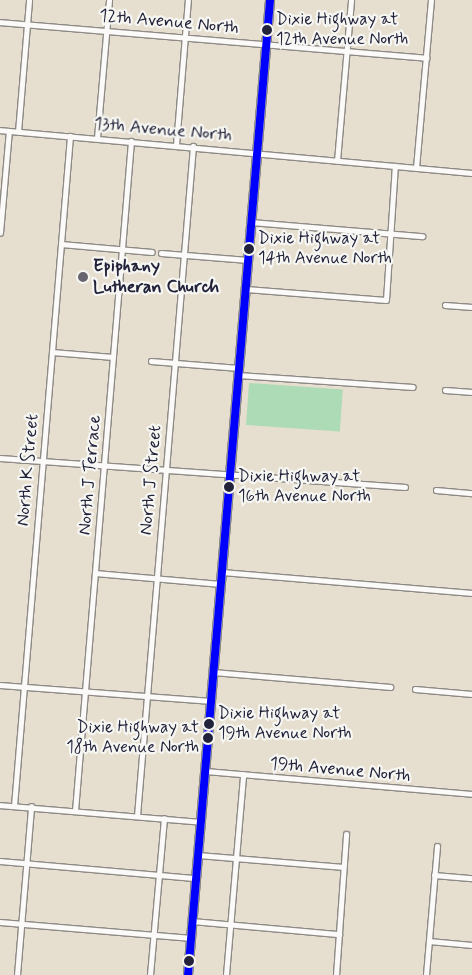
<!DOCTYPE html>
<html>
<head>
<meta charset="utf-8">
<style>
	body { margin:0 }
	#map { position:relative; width:472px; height:975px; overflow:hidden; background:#e6decf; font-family:Mynerve,sans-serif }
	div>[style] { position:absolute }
	.green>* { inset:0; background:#acdbb5; transform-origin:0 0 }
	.roads { filter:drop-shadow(1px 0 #8d8a86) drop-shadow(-1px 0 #8d8a86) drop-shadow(0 1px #8d8a86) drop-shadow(0 -1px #8d8a86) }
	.street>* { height:4.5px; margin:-2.25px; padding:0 2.25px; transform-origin:2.25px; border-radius:2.25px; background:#fbfaf8 }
	.primary>* { height:8px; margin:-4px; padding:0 4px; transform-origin:4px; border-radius:4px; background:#fbfaf8 }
	.bus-1>* { height:8px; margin:-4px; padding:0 4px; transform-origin:4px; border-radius:4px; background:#00f }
	.dots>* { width:14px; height:14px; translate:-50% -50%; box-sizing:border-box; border:2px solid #f6f6f2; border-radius:50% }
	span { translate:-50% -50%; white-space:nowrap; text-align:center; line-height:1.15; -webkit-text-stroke:4.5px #f6f6f2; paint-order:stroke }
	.bus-label { font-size:17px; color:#22223b }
	.left { translate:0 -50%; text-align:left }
	.right { translate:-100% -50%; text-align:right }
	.street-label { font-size:18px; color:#22223b }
	.poi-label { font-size:18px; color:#22223b; font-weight:700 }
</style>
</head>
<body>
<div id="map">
	<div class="green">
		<div style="left:249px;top:383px;width:94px;height:42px;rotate:4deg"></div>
	</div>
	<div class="roads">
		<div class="street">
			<div style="left:0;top:22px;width:428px;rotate:4.8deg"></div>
			<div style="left:0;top:130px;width:474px;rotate:5.2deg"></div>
			<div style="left:18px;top:132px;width:132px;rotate:-85.2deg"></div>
			<div style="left:97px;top:138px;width:139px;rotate:-85deg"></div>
			<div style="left:176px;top:145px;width:145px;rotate:-85.3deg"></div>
			<div style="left:337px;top:161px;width:162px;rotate:-85deg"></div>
			<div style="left:416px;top:168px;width:169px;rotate:-84.9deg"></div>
			<div style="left:251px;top:222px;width:172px;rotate:4.7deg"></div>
			<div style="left:0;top:233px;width:102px;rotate:-85deg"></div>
			<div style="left:61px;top:244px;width:91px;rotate:5deg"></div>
			<div style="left:161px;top:253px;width:87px;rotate:4.6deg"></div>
			<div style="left:246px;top:289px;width:140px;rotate:4.5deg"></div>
			<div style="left:386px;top:300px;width:134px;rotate:-86.2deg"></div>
			<div style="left:445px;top:305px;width:27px;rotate:4deg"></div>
			<div style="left:52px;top:352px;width:61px;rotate:4.7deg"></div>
			<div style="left:151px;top:361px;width:88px;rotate:4.5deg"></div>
			<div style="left:238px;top:375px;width:175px;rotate:3.9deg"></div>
			<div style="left:445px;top:390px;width:27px;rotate:4deg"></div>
			<div style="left:0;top:458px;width:406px;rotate:4.1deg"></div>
			<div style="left:436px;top:490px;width:36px;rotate:5deg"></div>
			<div style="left:222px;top:572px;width:251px;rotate:4.8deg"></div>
			<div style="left:95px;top:573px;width:126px;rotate:5deg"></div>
			<div style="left:213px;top:672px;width:178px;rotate:4.8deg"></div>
			<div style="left:0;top:685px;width:212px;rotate:4.3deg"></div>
			<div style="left:415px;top:689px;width:57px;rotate:5deg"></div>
			<div style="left:205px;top:771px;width:268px;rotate:4.9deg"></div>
			<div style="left:0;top:805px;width:202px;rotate:4.8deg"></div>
			<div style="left:14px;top:806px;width:672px;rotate:-85.22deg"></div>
			<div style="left:75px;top:811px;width:672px;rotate:-85.22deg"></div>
			<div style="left:137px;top:816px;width:672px;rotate:-85.22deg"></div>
			<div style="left:198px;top:855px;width:146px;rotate:4.7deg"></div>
			<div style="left:0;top:861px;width:197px;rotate:5deg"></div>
			<div style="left:434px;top:875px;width:38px;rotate:5deg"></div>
			<div style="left:192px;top:921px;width:148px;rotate:5.1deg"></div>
			<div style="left:0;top:922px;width:192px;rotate:4.8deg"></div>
			<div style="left:429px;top:941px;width:43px;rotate:5.3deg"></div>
			<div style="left:17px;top:975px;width:169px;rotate:-85.2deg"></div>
			<div style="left:150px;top:975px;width:157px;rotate:-84.9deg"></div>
			<div style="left:226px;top:975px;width:201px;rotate:-85.1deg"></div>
			<div style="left:336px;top:975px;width:141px;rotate:-85.9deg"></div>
			<div style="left:426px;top:975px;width:129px;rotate:-85.1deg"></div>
		</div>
		<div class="primary">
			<div style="left:188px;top:975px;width:978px;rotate:-85.19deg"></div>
		</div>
	</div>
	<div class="bus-1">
		<div style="left:188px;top:975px;width:978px;rotate:-85.19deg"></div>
	</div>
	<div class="dots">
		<div style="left:267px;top:30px;background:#22223b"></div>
		<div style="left:249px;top:249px;background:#22223b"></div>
		<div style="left:83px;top:277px;background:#67646f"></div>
		<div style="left:229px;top:487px;background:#22223b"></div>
		<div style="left:209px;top:724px;background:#22223b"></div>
		<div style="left:208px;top:738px;background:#22223b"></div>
		<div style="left:189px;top:961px;background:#22223b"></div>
	</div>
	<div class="bus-label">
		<span class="left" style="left:276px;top:30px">Dixie Highway at<br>12th Avenue North</span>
		<span class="left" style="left:258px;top:249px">Dixie Highway at<br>14th Avenue North</span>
		<span class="left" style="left:238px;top:487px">Dixie Highway at<br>16th Avenue North</span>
		<span class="left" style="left:218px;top:724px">Dixie Highway at<br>19th Avenue North</span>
		<span class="right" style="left:199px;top:738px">Dixie Highway at<br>18th Avenue North</span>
	</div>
	<div class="street-label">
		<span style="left:169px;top:22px;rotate:5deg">12th Avenue North</span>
		<span style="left:163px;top:130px;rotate:5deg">13th Avenue North</span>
		<span style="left:28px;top:470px;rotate:-85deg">North K Street</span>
		<span style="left:90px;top:475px;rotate:-85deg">North J Terrace</span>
		<span style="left:151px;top:480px;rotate:-85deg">North J Street</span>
		<span style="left:340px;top:770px;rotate:5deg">19th Avenue North</span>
	</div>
	<div class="poi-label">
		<span class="left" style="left:93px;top:277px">Epiphany<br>Lutheran Church</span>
	</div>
</div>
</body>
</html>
